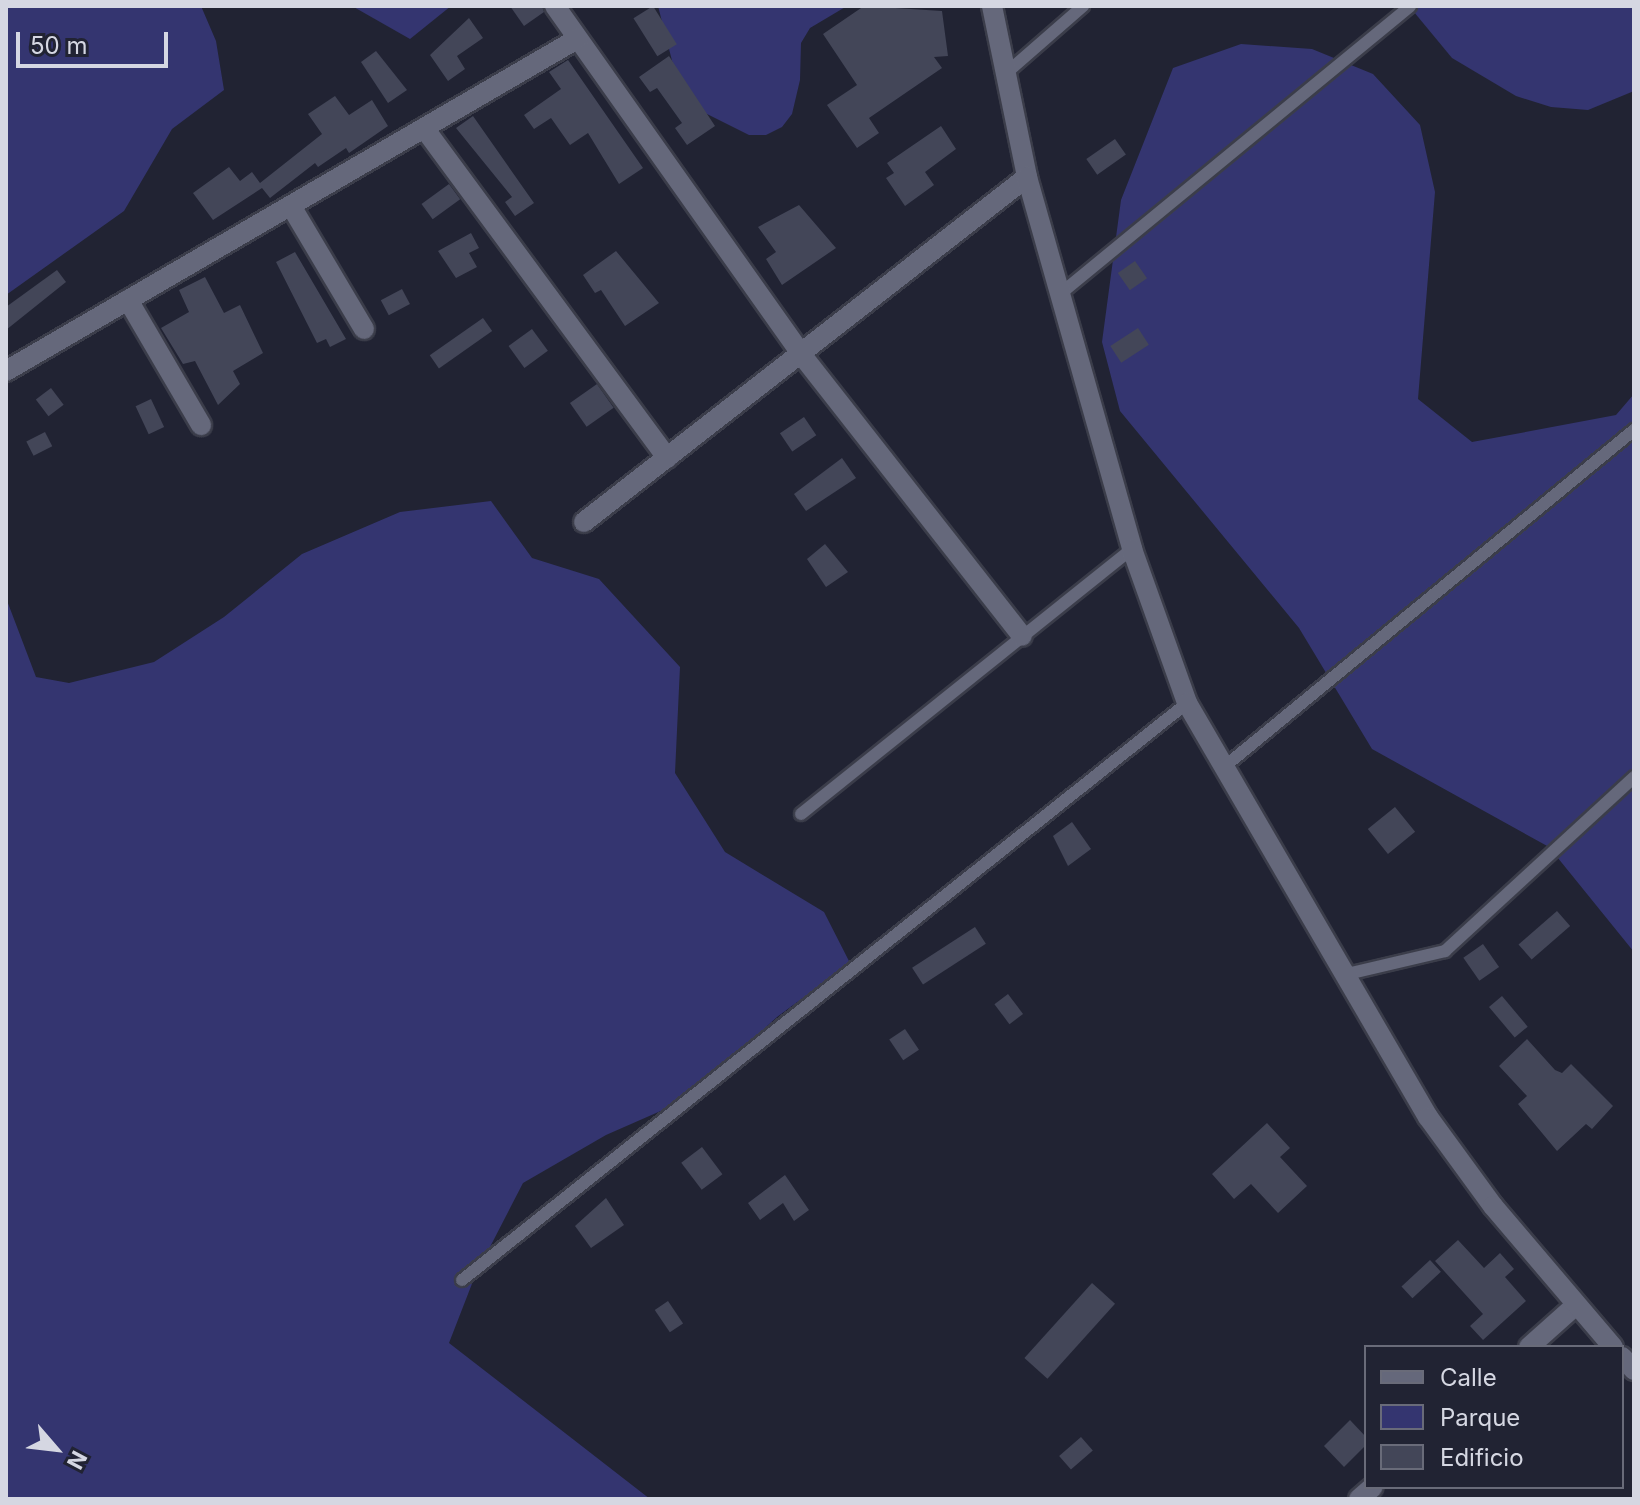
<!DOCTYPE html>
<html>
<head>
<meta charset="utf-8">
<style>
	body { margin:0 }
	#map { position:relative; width:1640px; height:1505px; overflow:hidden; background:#212333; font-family:Inter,sans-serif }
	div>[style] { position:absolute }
	.green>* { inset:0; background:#343570 }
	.building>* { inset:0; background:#434658; transform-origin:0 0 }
	.roads { filter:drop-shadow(2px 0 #3b3d4a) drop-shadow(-2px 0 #3b3d4a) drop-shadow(0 2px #3b3d4a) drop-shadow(0 -2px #3b3d4a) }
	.service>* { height:12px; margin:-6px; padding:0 6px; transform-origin:6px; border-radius:6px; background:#65687b }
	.minor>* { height:20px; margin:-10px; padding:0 10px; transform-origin:10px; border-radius:10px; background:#65687b }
	.tertiary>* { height:20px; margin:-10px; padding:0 10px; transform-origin:10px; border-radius:10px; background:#65687b }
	span { translate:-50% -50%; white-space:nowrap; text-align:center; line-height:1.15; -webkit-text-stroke:6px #212333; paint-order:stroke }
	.frame { position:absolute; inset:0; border:8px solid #d5d7e2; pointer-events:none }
	.legend { position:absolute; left:1364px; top:1345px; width:260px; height:144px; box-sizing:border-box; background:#212333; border:2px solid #696b79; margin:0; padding:10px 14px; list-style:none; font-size:24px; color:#d5d7e2 }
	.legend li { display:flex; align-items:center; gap:16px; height:40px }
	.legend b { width:40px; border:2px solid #696b79 }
	.north { position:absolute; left:16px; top:1409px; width:80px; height:80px; -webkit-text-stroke:6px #212333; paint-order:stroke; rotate:118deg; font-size:22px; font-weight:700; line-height:32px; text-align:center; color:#d5d7e2 }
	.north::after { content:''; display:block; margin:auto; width:28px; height:36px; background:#d5d7e2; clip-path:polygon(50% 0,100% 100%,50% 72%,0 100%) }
	.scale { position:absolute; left:16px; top:32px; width:152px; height:36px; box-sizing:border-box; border:4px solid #d5d7e2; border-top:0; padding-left:10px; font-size:24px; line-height:28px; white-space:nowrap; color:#d5d7e2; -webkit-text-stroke:6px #212333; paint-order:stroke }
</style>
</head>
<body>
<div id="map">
	<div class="green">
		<div style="clip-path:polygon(6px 6px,201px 6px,216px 41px,224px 90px,172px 129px,124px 211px,6px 295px)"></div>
		<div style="clip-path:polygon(352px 6px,451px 6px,410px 39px)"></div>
		<div style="clip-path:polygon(658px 6px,847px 6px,810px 28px,801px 43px,800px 80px,792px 114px,782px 127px,766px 135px,749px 135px,701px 111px,678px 84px)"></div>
		<div style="clip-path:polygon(1409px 6px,1634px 6px,1634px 91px,1588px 110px,1551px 107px,1516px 96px,1452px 58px)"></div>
		<div style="clip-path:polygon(1241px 44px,1312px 49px,1373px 74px,1420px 125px,1435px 192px,1418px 399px,1472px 442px,1616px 415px,1634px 394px,1634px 952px,1549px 847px,1372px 749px,1299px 628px,1120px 411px,1102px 342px,1121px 200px,1173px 68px)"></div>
		<div style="clip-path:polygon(491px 501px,532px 558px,599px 579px,680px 667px,675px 773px,725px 852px,824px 912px,850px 963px,777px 1017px,688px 1099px,606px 1135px,523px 1183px,475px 1276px,449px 1343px,650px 1499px,6px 1499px,6px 598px,36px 677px,69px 683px,154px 662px,224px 617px,302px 554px,400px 512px)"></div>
	</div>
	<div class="building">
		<div style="clip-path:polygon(510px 6px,542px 6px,544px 12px,524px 26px)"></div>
		<div style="left:653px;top:6px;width:45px;height:23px;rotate:58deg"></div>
		<div style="clip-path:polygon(864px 6px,942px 11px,948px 56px,934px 57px,942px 68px,869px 118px,879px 133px,857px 148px,827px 105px,857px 85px,823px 34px)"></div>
		<div style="clip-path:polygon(469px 18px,483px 38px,457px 56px,465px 69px,448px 81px,430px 55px)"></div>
		<div style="clip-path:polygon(376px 51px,407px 90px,388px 103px,361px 62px)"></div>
		<div style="clip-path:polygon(669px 56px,715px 126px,687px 145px,675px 128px,682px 123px,657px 88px,650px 92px,639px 77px)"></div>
		<div style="clip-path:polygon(568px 60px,643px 168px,619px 184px,588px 133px,570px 145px,551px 118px,534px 129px,524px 115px,561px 89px,549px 72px)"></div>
		<div style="clip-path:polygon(335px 96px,349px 115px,372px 100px,388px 126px,349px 153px,346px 148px,318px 167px,315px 163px,270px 198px,262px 188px,213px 220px,193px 193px,229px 167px,240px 181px,252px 172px,260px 183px,322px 134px,308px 114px)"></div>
		<div style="clip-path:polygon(473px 116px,534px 203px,515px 216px,505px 202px,512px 197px,456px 128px)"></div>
		<div style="clip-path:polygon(941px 126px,956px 149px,925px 172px,934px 185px,905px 206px,886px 178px,894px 173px,887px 163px)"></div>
		<div style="left:1115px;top:139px;width:19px;height:35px;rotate:55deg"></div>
		<div style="left:449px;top:184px;width:19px;height:34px;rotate:54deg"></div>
		<div style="clip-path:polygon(799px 205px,836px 248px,782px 285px,766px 259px,776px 252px,758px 227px)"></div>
		<div style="clip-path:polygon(471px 233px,479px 248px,469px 253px,477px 267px,456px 278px,438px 251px)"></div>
		<div style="clip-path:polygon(616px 251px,659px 303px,625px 326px,601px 290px,595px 293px,583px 275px)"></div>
		<div style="clip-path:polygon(295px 252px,346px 339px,330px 347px,326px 339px,317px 343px,276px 262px)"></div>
		<div style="left:1135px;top:261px;width:21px;height:21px;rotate:55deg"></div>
		<div style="clip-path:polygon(57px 270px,66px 282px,6px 330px,6px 307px)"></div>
		<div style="clip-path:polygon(205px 277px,224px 313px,240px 305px,263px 353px,233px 371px,240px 384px,218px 405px,195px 361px,183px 364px,161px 328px,189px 312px,179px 290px)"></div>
		<div style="left:402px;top:289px;width:17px;height:24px;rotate:62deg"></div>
		<div style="left:483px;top:318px;width:16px;height:65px;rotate:55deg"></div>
		<div style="left:1138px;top:328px;width:20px;height:33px;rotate:57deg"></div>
		<div style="left:532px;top:329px;width:27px;height:29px;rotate:54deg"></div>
		<div style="left:597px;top:384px;width:29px;height:33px;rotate:55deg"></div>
		<div style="left:51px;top:388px;width:21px;height:19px;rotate:53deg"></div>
		<div style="left:151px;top:399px;width:31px;height:17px;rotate:65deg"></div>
		<div style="left:804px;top:417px;width:22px;height:29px;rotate:56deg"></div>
		<div style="left:45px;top:432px;width:16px;height:21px;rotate:63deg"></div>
		<div style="clip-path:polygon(842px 458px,856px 478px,806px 511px,794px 494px)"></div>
		<div style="clip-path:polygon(825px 544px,848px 572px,826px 587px,807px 559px)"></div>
		<div style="left:1395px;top:807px;width:32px;height:35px;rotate:51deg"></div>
		<div style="clip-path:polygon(1072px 822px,1091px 849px,1068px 866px,1053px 836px)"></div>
		<div style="left:1557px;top:911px;width:20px;height:51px;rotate:49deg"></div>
		<div style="left:975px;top:927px;width:20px;height:75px;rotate:57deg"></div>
		<div style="left:1483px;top:944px;width:28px;height:24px;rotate:55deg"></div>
		<div style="left:1008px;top:994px;width:25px;height:17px;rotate:53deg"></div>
		<div style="left:1502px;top:996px;width:40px;height:17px;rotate:50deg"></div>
		<div style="left:905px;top:1029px;width:25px;height:19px;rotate:56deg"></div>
		<div style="clip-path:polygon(1527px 1039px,1555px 1070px,1562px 1073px,1571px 1064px,1613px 1106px,1592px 1129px,1586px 1124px,1557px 1151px,1518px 1104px,1527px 1096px,1499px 1066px)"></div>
		<div style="clip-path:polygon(1267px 1123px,1290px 1148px,1280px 1157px,1307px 1186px,1278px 1213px,1251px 1184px,1234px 1199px,1212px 1174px)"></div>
		<div style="left:702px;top:1147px;width:34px;height:26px;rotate:53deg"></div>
		<div style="clip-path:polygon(785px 1175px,809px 1210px,794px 1221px,783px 1203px,760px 1220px,748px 1203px)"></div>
		<div style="clip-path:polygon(606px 1198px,624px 1225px,591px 1248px,575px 1226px)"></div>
		<div style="clip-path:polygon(1458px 1240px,1484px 1268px,1500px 1253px,1514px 1269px,1505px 1277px,1526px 1301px,1483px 1340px,1470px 1326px,1483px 1314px,1435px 1261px)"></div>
		<div style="left:1430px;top:1260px;width:16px;height:39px;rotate:47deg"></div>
		<div style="left:1092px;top:1283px;width:31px;height:101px;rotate:42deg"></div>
		<div style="left:668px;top:1301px;width:27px;height:16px;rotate:56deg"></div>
		<div style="clip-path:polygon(1350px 1420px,1366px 1437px,1366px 1445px,1344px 1467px,1324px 1446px)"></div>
		<div style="left:1081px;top:1437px;width:18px;height:29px;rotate:49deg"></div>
	</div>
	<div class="roads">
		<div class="service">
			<div style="left:1004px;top:75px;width:105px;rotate:-41.1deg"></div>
			<div style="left:1060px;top:294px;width:453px;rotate:-39.4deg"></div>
			<div style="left:1224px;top:767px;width:531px;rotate:-39.42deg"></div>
			<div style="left:801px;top:814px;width:424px;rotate:-38.7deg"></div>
			<div style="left:1343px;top:975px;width:105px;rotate:-13.2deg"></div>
			<div style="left:1445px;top:951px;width:257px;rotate:-42.6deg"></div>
			<div style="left:462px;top:1280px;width:927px;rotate:-38.51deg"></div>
		</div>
		<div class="minor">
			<div style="left:555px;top:6px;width:426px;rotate:54.7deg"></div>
			<div style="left:801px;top:354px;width:358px;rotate:51.9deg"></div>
			<div style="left:424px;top:128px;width:410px;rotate:53.6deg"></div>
			<div style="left:291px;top:206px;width:143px;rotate:59.3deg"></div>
			<div style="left:128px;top:300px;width:145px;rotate:59.7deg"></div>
			<div style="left:6px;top:371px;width:661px;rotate:-30.18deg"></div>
			<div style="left:584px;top:522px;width:561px;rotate:-37.91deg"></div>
			<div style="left:1529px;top:1347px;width:63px;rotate:-41.8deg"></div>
			<div style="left:1359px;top:1499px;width:18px;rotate:-41deg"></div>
		</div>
		<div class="tertiary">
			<div style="left:992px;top:6px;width:175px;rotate:78.4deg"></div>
			<div style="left:1027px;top:177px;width:387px;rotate:74.2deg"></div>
			<div style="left:1132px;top:549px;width:164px;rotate:70.3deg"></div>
			<div style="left:1187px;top:703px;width:479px;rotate:59.8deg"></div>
			<div style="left:1428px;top:1117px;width:110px;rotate:53.9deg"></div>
			<div style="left:1493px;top:1206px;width:185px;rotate:49.6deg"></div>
			<div style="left:1622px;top:1357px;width:18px;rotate:47deg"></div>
		</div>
	</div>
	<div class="frame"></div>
	<ul class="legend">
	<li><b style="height:10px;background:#65687b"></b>Calle</li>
	<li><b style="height:22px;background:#343570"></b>Parque</li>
	<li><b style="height:22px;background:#434658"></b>Edificio</li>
	</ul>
	<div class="north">N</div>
	<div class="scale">50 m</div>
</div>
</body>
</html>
